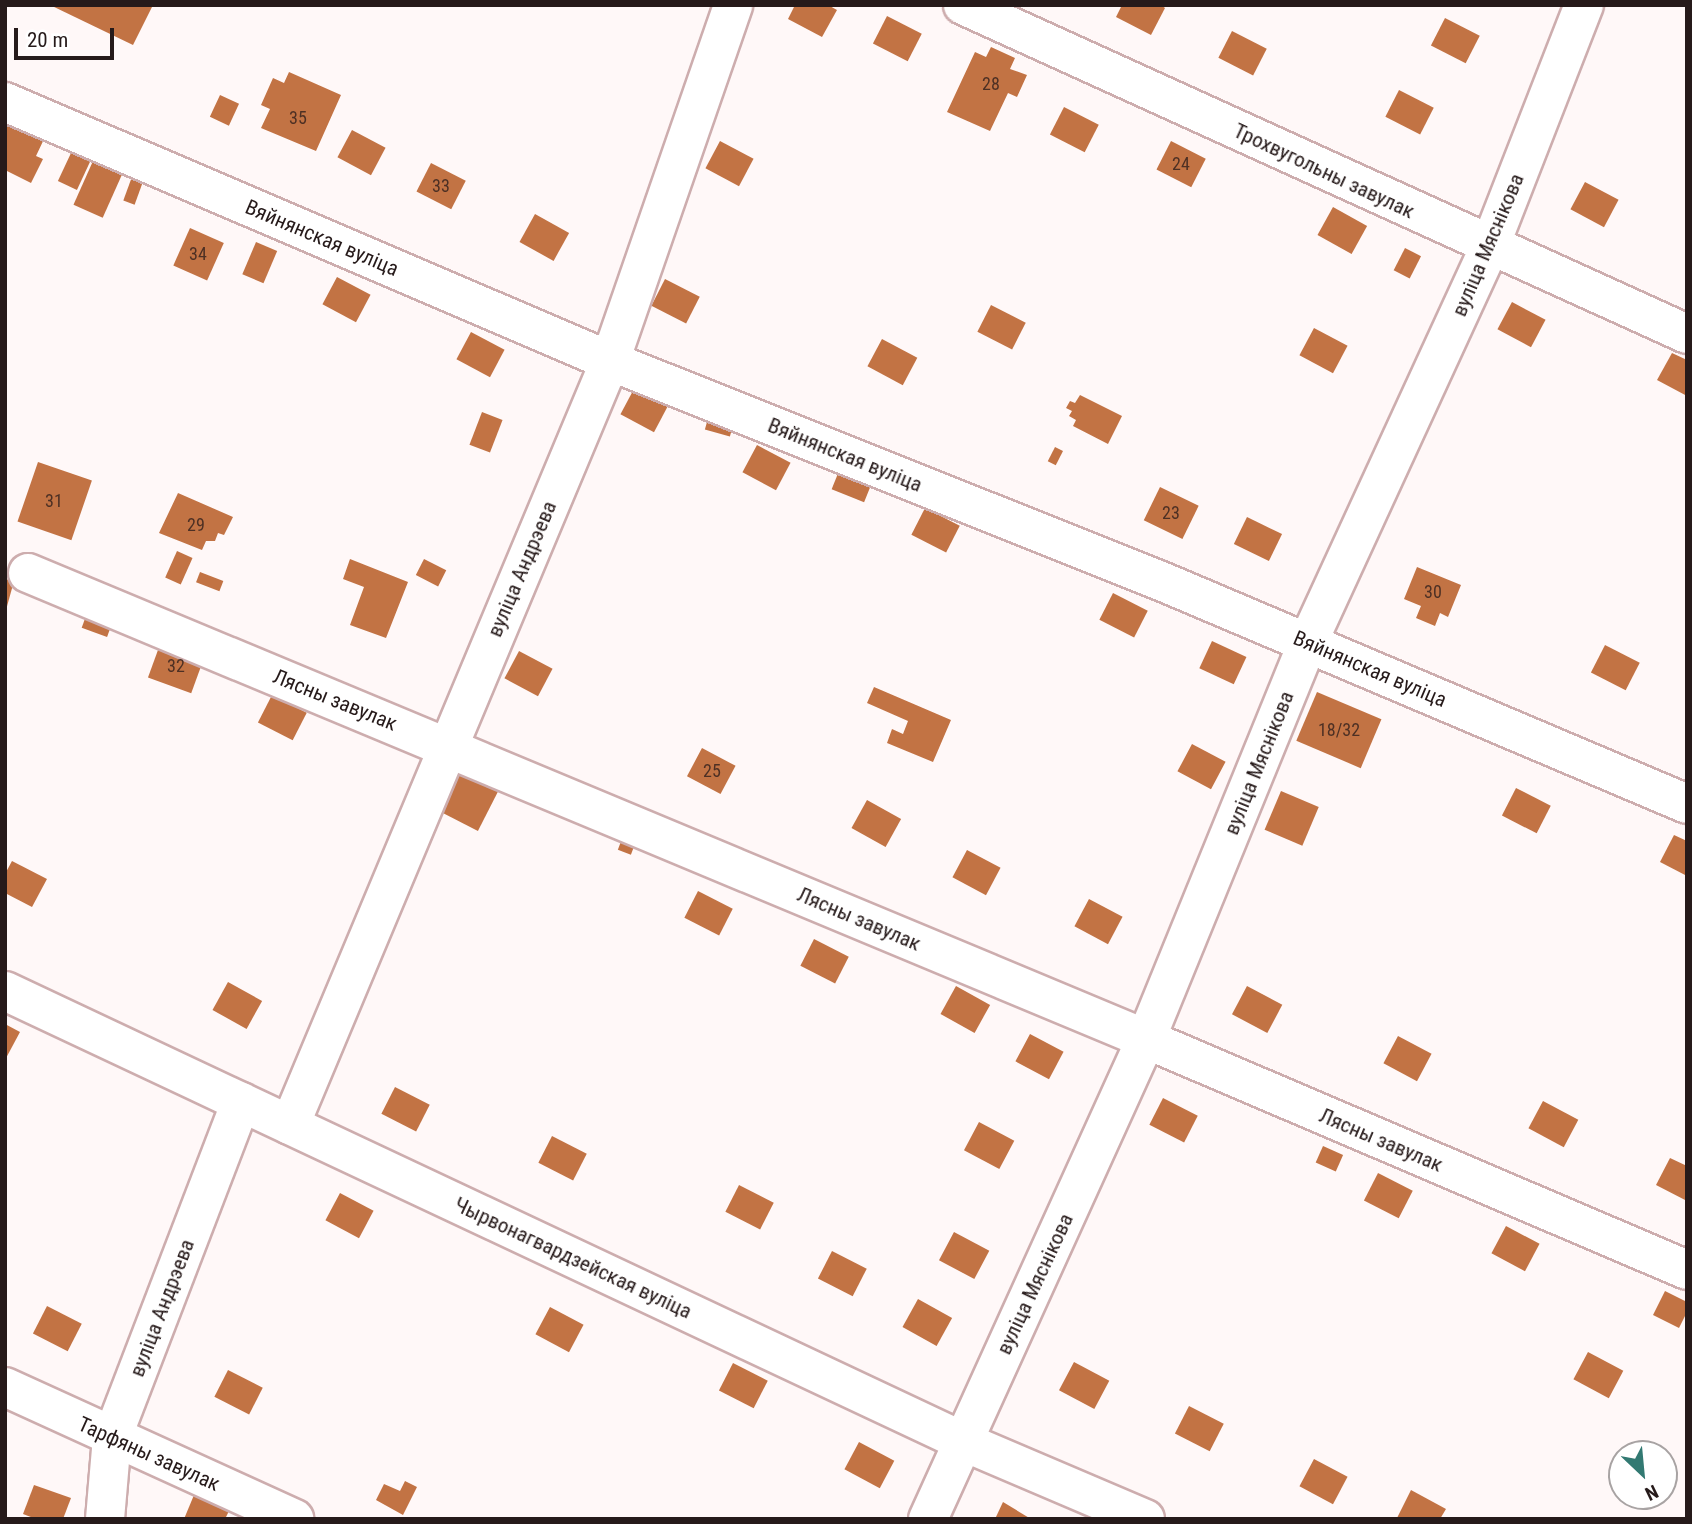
<!DOCTYPE html>
<html>
<head>
<meta charset="utf-8">
<style>
	body { margin:0 }
	#map { position:relative; width:1692px; height:1524px; overflow:hidden; background:#fff8f8; font-family:"Roboto Condensed",sans-serif }
	div>[style] { position:absolute }
	.building>* { inset:0; background:#c27344; transform-origin:0 0 }
	.roads { filter:drop-shadow(2px 0 #cdadae) drop-shadow(-2px 0 #cdadae) drop-shadow(0 2px #cdadae) drop-shadow(0 -2px #cdadae) }
	.minor>* { height:38px; margin:-19px; padding:0 19px; transform-origin:19px; border-radius:19px; background:#fff }
	span { translate:-50% -50%; white-space:nowrap; text-align:center; line-height:1.15; -webkit-text-stroke:7px #fff; paint-order:stroke }
	.number-label { font-size:18px; color:#4d3024 }
	.number-label span { -webkit-text-stroke-width:0 }
	.street-label { font-size:21px; color:#261a1a }
	.frame { position:absolute; inset:0; border:7px solid #261a1a; pointer-events:none }
	.north { position:absolute; left:1608px; top:1440px; width:70px; height:70px; box-sizing:border-box; background:#fff; border:2px solid #a8a3a3; border-radius:50%; rotate:154deg; font-size:19px; font-weight:700; line-height:28px; text-align:center; color:#261a1a }
	.north::after { content:''; display:block; margin:auto; width:24px; height:32px; background:#327972; clip-path:polygon(50% 0,100% 100%,50% 72%,0 100%) }
	.scale { position:absolute; left:14px; top:28px; width:100px; height:32px; box-sizing:border-box; border:4px solid #261a1a; border-top:0; padding-left:9px; font-size:21px; line-height:24px; white-space:nowrap; color:#261a1a; -webkit-text-stroke:5px #fff; paint-order:stroke }
</style>
</head>
<body>
<div id="map">
	<div class="building">
		<div style="clip-path:polygon(50px 5px,153px 5px,133px 45px)"></div>
		<div style="clip-path:polygon(795px 5px,828px 5px,837px 10px,822px 37px,788px 19px)"></div>
		<div style="clip-path:polygon(1122px 5px,1161px 5px,1165px 8px,1151px 35px,1116px 17px)"></div>
		<div style="left:887px;top:16px;width:39px;height:31px;rotate:27deg"></div>
		<div style="left:1445px;top:18px;width:39px;height:31px;rotate:27deg"></div>
		<div style="left:1232px;top:31px;width:39px;height:30px;rotate:27deg"></div>
		<div style="clip-path:polygon(991px 47px,1015px 58px,1010px 69px,1027px 75px,1017px 97px,1008px 93px,990px 131px,947px 112px,975px 52px,986px 57px)"></div>
		<div style="clip-path:polygon(289px 72px,341px 95px,316px 151px,261px 128px,270px 109px,261px 105px,273px 78px,284px 83px)"></div>
		<div style="left:1399px;top:90px;width:39px;height:30px;rotate:27deg"></div>
		<div style="left:220px;top:95px;width:21px;height:24px;rotate:25deg"></div>
		<div style="left:1064px;top:107px;width:39px;height:31px;rotate:27deg"></div>
		<div style="clip-path:polygon(5px 118px,45px 137px,36px 156px,43px 159px,31px 183px,5px 170px)"></div>
		<div style="left:352px;top:130px;width:38px;height:31px;rotate:28deg"></div>
		<div style="left:720px;top:141px;width:38px;height:31px;rotate:28deg"></div>
		<div style="left:1171px;top:141px;width:39px;height:32px;rotate:27deg"></div>
		<div style="left:71px;top:153px;width:21px;height:31px;rotate:25deg"></div>
		<div style="left:93px;top:161px;width:32px;height:48px;rotate:24deg"></div>
		<div style="left:137px;top:163px;width:12px;height:40px;rotate:20deg"></div>
		<div style="left:431px;top:163px;width:39px;height:32px;rotate:27deg"></div>
		<div style="left:1585px;top:182px;width:38px;height:31px;rotate:28deg"></div>
		<div style="left:1333px;top:207px;width:39px;height:32px;rotate:29deg"></div>
		<div style="left:535px;top:214px;width:39px;height:32px;rotate:29deg"></div>
		<div style="left:190px;top:228px;width:37px;height:41px;rotate:24deg"></div>
		<div style="left:256px;top:242px;width:23px;height:35px;rotate:23deg"></div>
		<div style="left:1405px;top:248px;width:18px;height:25px;rotate:27deg"></div>
		<div style="left:337px;top:277px;width:38px;height:31px;rotate:28deg"></div>
		<div style="left:665px;top:279px;width:39px;height:30px;rotate:27deg"></div>
		<div style="left:1512px;top:302px;width:38px;height:31px;rotate:28deg"></div>
		<div style="left:991px;top:305px;width:39px;height:30px;rotate:27deg"></div>
		<div style="left:1314px;top:328px;width:38px;height:31px;rotate:28deg"></div>
		<div style="left:471px;top:332px;width:38px;height:31px;rotate:28deg"></div>
		<div style="left:882px;top:339px;width:40px;height:31px;rotate:28deg"></div>
		<div style="clip-path:polygon(1672px 353px,1687px 360px,1687px 396px,1657px 380px)"></div>
		<div style="left:635px;top:387px;width:38px;height:31px;rotate:28deg"></div>
		<div style="clip-path:polygon(1080px 395px,1122px 416px,1108px 444px,1073px 426px,1076px 420px,1069px 416px,1072px 411px,1066px 408px,1070px 401px,1075px 403px)"></div>
		<div style="left:482px;top:412px;width:22px;height:35px;rotate:21deg"></div>
		<div style="left:709px;top:415px;width:26px;height:15px;rotate:16deg"></div>
		<div style="left:757px;top:445px;width:38px;height:31px;rotate:28deg"></div>
		<div style="left:1055px;top:447px;width:9px;height:16px;rotate:27deg"></div>
		<div style="left:38px;top:462px;width:57px;height:63px;rotate:19deg"></div>
		<div style="left:841px;top:466px;width:35px;height:25px;rotate:22deg"></div>
		<div style="left:1160px;top:487px;width:43px;height:37px;rotate:26deg"></div>
		<div style="clip-path:polygon(178px 493px,233px 517px,224px 535px,218px 533px,215px 541px,206px 541px,202px 550px,159px 533px)"></div>
		<div style="left:925px;top:508px;width:39px;height:30px;rotate:27deg"></div>
		<div style="left:1247px;top:517px;width:39px;height:30px;rotate:26deg"></div>
		<div style="left:177px;top:551px;width:17px;height:29px;rotate:24deg"></div>
		<div style="clip-path:polygon(350px 559px,408px 582px,386px 638px,350px 625px,364px 587px,343px 579px)"></div>
		<div style="left:424px;top:559px;width:25px;height:18px;rotate:27deg"></div>
		<div style="clip-path:polygon(1417px 567px,1461px 585px,1448px 617px,1440px 613px,1435px 626px,1416px 618px,1421px 606px,1404px 599px)"></div>
		<div style="left:200px;top:572px;width:25px;height:11px;rotate:21deg"></div>
		<div style="clip-path:polygon(5px 579px,14px 581px,6px 610px,5px 610px)"></div>
		<div style="left:1113px;top:593px;width:39px;height:30px;rotate:27deg"></div>
		<div style="left:94px;top:594px;width:27px;height:36px;rotate:20deg"></div>
		<div style="left:162px;top:639px;width:46px;height:41px;rotate:20deg"></div>
		<div style="left:1212px;top:641px;width:38px;height:30px;rotate:25deg"></div>
		<div style="left:1605px;top:645px;width:39px;height:31px;rotate:27deg"></div>
		<div style="left:519px;top:651px;width:38px;height:31px;rotate:28deg"></div>
		<div style="clip-path:polygon(874px 687px,951px 720px,933px 762px,887px 743px,892px 729px,903px 734px,908px 721px,867px 703px)"></div>
		<div style="left:1317px;top:692px;width:70px;height:53px;rotate:23deg"></div>
		<div style="left:272px;top:695px;width:39px;height:31px;rotate:27deg"></div>
		<div style="left:471px;top:741px;width:47px;height:77px;rotate:27deg"></div>
		<div style="left:1192px;top:744px;width:38px;height:31px;rotate:28deg"></div>
		<div style="left:702px;top:748px;width:38px;height:32px;rotate:28deg"></div>
		<div style="left:1516px;top:788px;width:39px;height:31px;rotate:27deg"></div>
		<div style="left:1281px;top:791px;width:41px;height:42px;rotate:23deg"></div>
		<div style="left:867px;top:800px;width:39px;height:32px;rotate:29deg"></div>
		<div style="left:625px;top:831px;width:14px;height:20px;rotate:21deg"></div>
		<div style="clip-path:polygon(1674px 835px,1687px 841px,1687px 876px,1660px 862px)"></div>
		<div style="left:967px;top:850px;width:38px;height:31px;rotate:28deg"></div>
		<div style="clip-path:polygon(12px 861px,47px 879px,32px 907px,5px 893px,5px 874px)"></div>
		<div style="left:698px;top:891px;width:39px;height:30px;rotate:27deg"></div>
		<div style="left:1089px;top:899px;width:38px;height:31px;rotate:28deg"></div>
		<div style="left:814px;top:939px;width:39px;height:30px;rotate:27deg"></div>
		<div style="left:228px;top:982px;width:39px;height:32px;rotate:29deg"></div>
		<div style="left:956px;top:986px;width:39px;height:32px;rotate:29deg"></div>
		<div style="left:1247px;top:986px;width:40px;height:32px;rotate:28deg"></div>
		<div style="clip-path:polygon(5px 1024px,20px 1032px,5px 1060px)"></div>
		<div style="left:1030px;top:1034px;width:38px;height:31px;rotate:28deg"></div>
		<div style="left:1398px;top:1036px;width:38px;height:31px;rotate:28deg"></div>
		<div style="left:395px;top:1087px;width:39px;height:30px;rotate:27deg"></div>
		<div style="left:1163px;top:1098px;width:39px;height:30px;rotate:27deg"></div>
		<div style="left:1543px;top:1101px;width:40px;height:31px;rotate:28deg"></div>
		<div style="left:979px;top:1122px;width:40px;height:32px;rotate:28deg"></div>
		<div style="left:552px;top:1136px;width:39px;height:30px;rotate:27deg"></div>
		<div style="left:1323px;top:1146px;width:22px;height:18px;rotate:24deg"></div>
		<div style="clip-path:polygon(1670px 1158px,1687px 1166px,1687px 1201px,1656px 1185px)"></div>
		<div style="left:1378px;top:1173px;width:39px;height:31px;rotate:27deg"></div>
		<div style="left:739px;top:1185px;width:39px;height:30px;rotate:27deg"></div>
		<div style="left:340px;top:1193px;width:38px;height:31px;rotate:28deg"></div>
		<div style="left:1506px;top:1226px;width:38px;height:31px;rotate:28deg"></div>
		<div style="left:954px;top:1232px;width:40px;height:32px;rotate:28deg"></div>
		<div style="left:832px;top:1251px;width:39px;height:31px;rotate:27deg"></div>
		<div style="clip-path:polygon(1665px 1291px,1687px 1302px,1687px 1312px,1679px 1328px,1653px 1315px)"></div>
		<div style="left:918px;top:1299px;width:39px;height:32px;rotate:29deg"></div>
		<div style="left:47px;top:1306px;width:39px;height:31px;rotate:27deg"></div>
		<div style="left:550px;top:1307px;width:38px;height:31px;rotate:28deg"></div>
		<div style="left:1588px;top:1352px;width:40px;height:31px;rotate:28deg"></div>
		<div style="left:1074px;top:1362px;width:40px;height:32px;rotate:28deg"></div>
		<div style="left:733px;top:1363px;width:39px;height:31px;rotate:27deg"></div>
		<div style="left:228px;top:1370px;width:39px;height:30px;rotate:27deg"></div>
		<div style="left:1189px;top:1406px;width:39px;height:31px;rotate:27deg"></div>
		<div style="left:859px;top:1442px;width:40px;height:31px;rotate:28deg"></div>
		<div style="left:1314px;top:1459px;width:38px;height:31px;rotate:28deg"></div>
		<div style="clip-path:polygon(405px 1481px,417px 1487px,403px 1515px,376px 1500px,384px 1484px,400px 1491px)"></div>
		<div style="clip-path:polygon(34px 1485px,71px 1498px,63px 1519px,36px 1519px,23px 1514px)"></div>
		<div style="clip-path:polygon(1411px 1490px,1446px 1509px,1440px 1519px,1397px 1518px)"></div>
		<div style="clip-path:polygon(194px 1495px,229px 1511px,225px 1519px,184px 1519px)"></div>
		<div style="clip-path:polygon(1003px 1502px,1031px 1519px,995px 1519px)"></div>
	</div>
	<div class="roads">
		<div class="minor">
			<div style="left:963px;top:5px;width:795px;rotate:24.44deg"></div>
			<div style="left:5px;top:102px;width:658px;rotate:23.18deg"></div>
			<div style="left:610px;top:361px;width:593px;rotate:21.77deg"></div>
			<div style="left:1161px;top:581px;width:571px;rotate:22.97deg"></div>
			<div style="left:28px;top:573px;width:1211px;rotate:22.63deg"></div>
			<div style="left:1146px;top:1039px;width:588px;rotate:23.12deg"></div>
			<div style="left:5px;top:991px;width:1058px;rotate:25.18deg"></div>
			<div style="left:962px;top:1441px;width:199px;rotate:23.1deg"></div>
			<div style="left:290px;top:1125px;width:828px;rotate:-67.27deg"></div>
			<div style="left:610px;top:361px;width:377px;rotate:-70.9deg"></div>
			<div style="left:5px;top:1387px;width:318px;rotate:24.5deg"></div>
			<div style="left:105px;top:1519px;width:81px;rotate:-85.1deg"></div>
			<div style="left:112px;top:1438px;width:360px;rotate:-69deg"></div>
			<div style="left:928px;top:1519px;width:527px;rotate:-65.57deg"></div>
			<div style="left:1146px;top:1039px;width:429px;rotate:-67.8deg"></div>
			<div style="left:1308px;top:642px;width:436px;rotate:-65.3deg"></div>
			<div style="left:1490px;top:246px;width:259px;rotate:-68.7deg"></div>
		</div>
	</div>
	<div class="number-label">
		<span style="left:991px;top:84px">28</span>
		<span style="left:298px;top:118px">35</span>
		<span style="left:1181px;top:164px">24</span>
		<span style="left:441px;top:186px">33</span>
		<span style="left:198px;top:254px">34</span>
		<span style="left:54px;top:501px">31</span>
		<span style="left:1171px;top:513px">23</span>
		<span style="left:196px;top:525px">29</span>
		<span style="left:1433px;top:592px">30</span>
		<span style="left:176px;top:666px">32</span>
		<span style="left:1339px;top:730px">18/32</span>
		<span style="left:712px;top:771px">25</span>
	</div>
	<div class="street-label">
		<span style="left:1324px;top:171px;rotate:25deg">Трохвугольны завулак</span>
		<span style="left:322px;top:238px;rotate:23deg">Вяйнянская вуліца</span>
		<span style="left:1488px;top:245px;rotate:-67deg">вуліца Мяснікова</span>
		<span style="left:845px;top:455px;rotate:22deg">Вяйнянская вуліца</span>
		<span style="left:522px;top:569px;rotate:-67deg">вуліца Андрэева</span>
		<span style="left:1370px;top:669px;rotate:23deg">Вяйнянская вуліца</span>
		<span style="left:335px;top:700px;rotate:22deg">Лясны завулак</span>
		<span style="left:1259px;top:763px;rotate:-68deg">вуліца Мяснікова</span>
		<span style="left:859px;top:919px;rotate:23deg">Лясны завулак</span>
		<span style="left:1381px;top:1140px;rotate:23deg">Лясны завулак</span>
		<span style="left:573px;top:1258px;rotate:25deg">Чырвонагвардзейская вуліца</span>
		<span style="left:1035px;top:1284px;rotate:-65deg">вуліца Мяснікова</span>
		<span style="left:162px;top:1308px;rotate:-69deg">вуліца Андрэева</span>
		<span style="left:149px;top:1454px;rotate:24deg">Тарфяны завулак</span>
	</div>
	<div class="frame"></div>
	<div class="north">N</div>
	<div class="scale">20 m</div>
</div>
</body>
</html>
